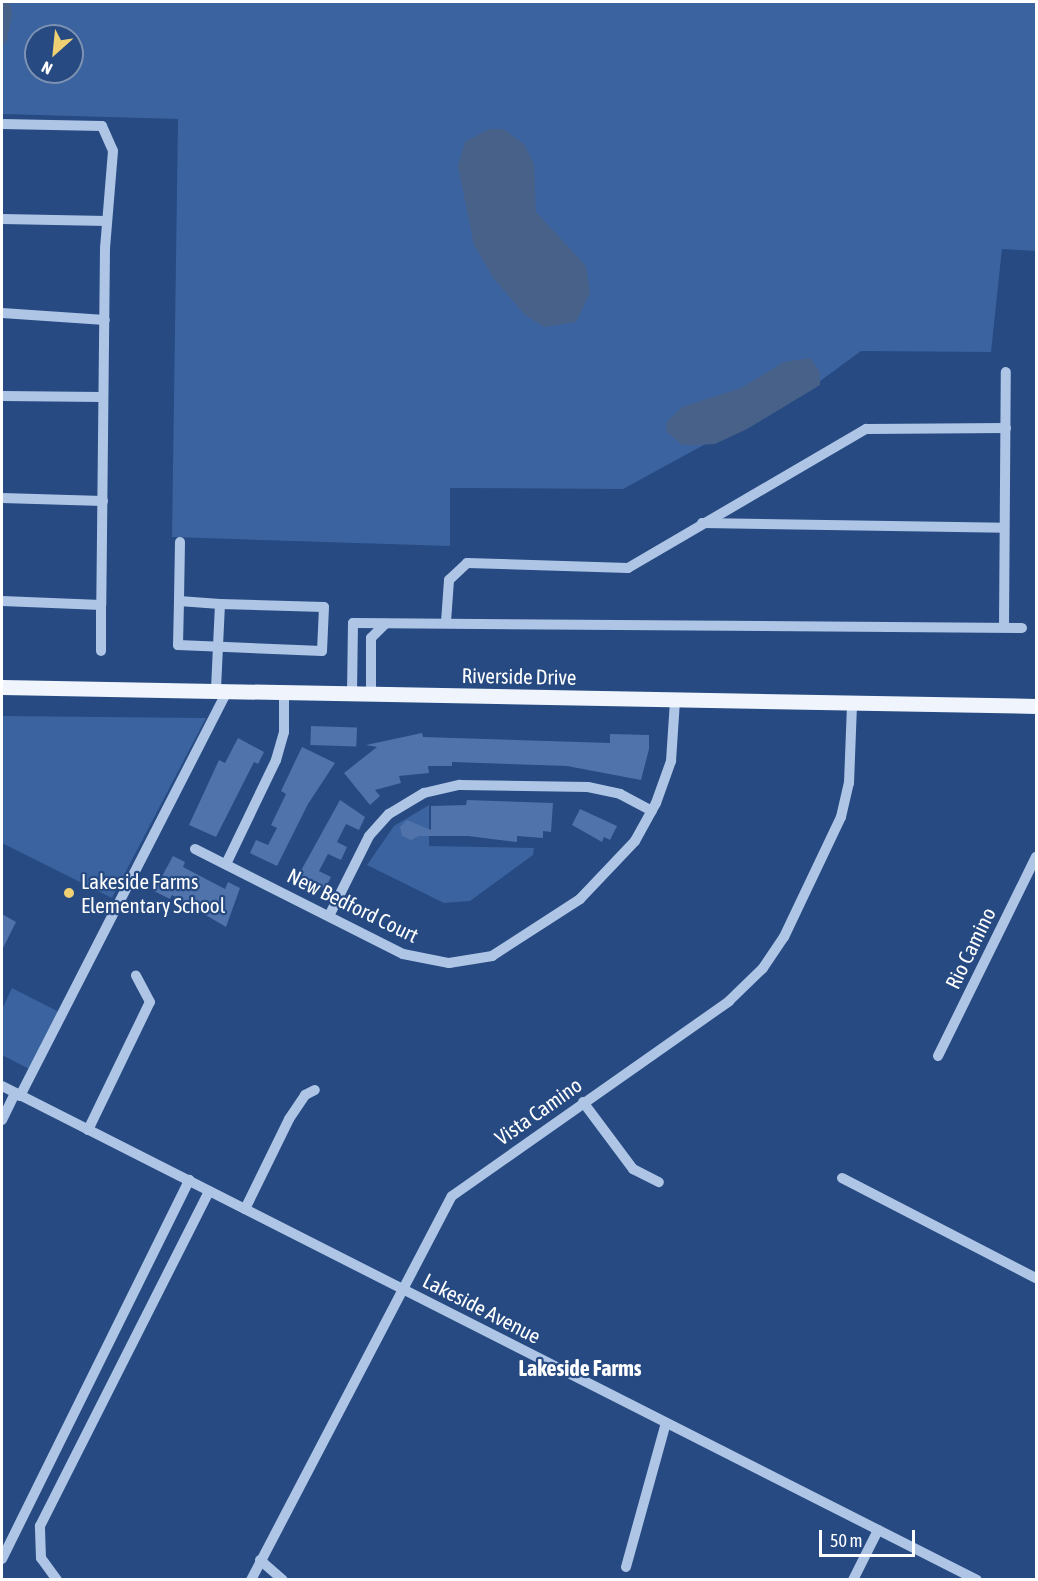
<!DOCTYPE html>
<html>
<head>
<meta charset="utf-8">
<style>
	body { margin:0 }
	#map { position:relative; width:1038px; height:1581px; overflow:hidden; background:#264a81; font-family:"Asap Condensed",sans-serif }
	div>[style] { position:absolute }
	.green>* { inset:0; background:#3b639f }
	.water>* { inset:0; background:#486189 }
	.building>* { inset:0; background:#4f73aa; transform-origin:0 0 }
	.minor>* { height:10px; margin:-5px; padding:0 5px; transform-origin:5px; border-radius:5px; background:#aec5e6 }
	.major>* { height:15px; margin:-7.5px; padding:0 7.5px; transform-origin:7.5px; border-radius:7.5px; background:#eff4fd }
	.dots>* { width:16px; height:16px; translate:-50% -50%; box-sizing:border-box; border:3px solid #264a81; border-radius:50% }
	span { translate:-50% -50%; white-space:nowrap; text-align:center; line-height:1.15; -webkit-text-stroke:4.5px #264a81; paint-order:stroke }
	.street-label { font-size:21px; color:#fff }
	.poi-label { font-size:21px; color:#fff }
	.left { translate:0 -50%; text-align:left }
	.neighbourhood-label { font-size:22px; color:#fff; font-weight:700 }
	.frame { position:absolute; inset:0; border:3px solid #fff; pointer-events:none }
	.north { position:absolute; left:24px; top:24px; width:60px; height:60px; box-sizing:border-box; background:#264a81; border:2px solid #7d92b3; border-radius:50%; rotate:207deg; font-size:16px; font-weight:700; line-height:24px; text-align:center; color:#fff }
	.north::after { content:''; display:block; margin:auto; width:21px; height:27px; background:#efd174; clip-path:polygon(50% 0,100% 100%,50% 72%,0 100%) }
	.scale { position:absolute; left:819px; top:1530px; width:96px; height:27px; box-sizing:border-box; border:3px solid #fff; border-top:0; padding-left:8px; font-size:18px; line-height:21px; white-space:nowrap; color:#fff; -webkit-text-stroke:4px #264a81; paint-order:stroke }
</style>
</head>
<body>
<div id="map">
	<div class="green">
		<div style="clip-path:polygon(evenodd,2px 2px,1036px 2px,1036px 251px,1002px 249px,991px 352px,861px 351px,816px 384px,623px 489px,450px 488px,450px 546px,172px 537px,178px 119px,2px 114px,2px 2px,36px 36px,72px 36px,72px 72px,36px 72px,36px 36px)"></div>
		<div style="clip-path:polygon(2px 716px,206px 718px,112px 898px,2px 843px)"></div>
		<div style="clip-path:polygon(429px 805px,429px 846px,534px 848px,533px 855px,470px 901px,444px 903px,367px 865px,394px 826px)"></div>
		<div style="clip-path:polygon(12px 988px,61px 1013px,31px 1070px,2px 1055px,2px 1009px)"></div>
	</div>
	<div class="water">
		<div style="clip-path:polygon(2px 2px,10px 2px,12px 15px,7px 41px,2px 47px)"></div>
		<div style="clip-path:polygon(489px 129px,503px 129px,524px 144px,534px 164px,536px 212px,586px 266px,590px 293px,576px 322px,544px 327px,525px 315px,494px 279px,474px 245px,458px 166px,465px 142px)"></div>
		<div style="clip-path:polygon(810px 358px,820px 372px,820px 385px,747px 429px,715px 444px,698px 445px,682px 445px,667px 432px,666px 423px,682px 407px,741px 388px,784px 362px)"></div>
	</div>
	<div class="building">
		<div style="left:311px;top:726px;width:46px;height:19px;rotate:2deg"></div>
		<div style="clip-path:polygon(422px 733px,423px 737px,610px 743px,610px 734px,649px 735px,649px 749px,641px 780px,567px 766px,452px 762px,452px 766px,428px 766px,429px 773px,399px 776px,401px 783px,375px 790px,380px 796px,370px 805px,344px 773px,377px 747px,366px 745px)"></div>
		<div style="clip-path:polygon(238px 738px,264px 752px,258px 764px,254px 762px,216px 837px,189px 825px,219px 760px,225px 763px)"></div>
		<div style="clip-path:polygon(302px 747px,335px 763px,308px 804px,277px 866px,250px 853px,256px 840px,268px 845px,277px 828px,271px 825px,286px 794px,281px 791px)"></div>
		<div style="clip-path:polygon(340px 800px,365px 817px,359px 830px,346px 824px,337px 842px,347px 847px,341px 860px,328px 854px,319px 871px,331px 877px,325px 889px,298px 876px)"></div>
		<div style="clip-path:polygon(467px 800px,553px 803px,551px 832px,543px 831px,543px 838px,517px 836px,517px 842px,468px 836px,419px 836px,411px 840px,402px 836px,400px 827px,407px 820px,431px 830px,431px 806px,466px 805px)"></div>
		<div style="clip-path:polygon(580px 809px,617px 826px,610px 840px,604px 837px,602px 842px,572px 825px)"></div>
		<div style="clip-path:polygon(173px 856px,185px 862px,183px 867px,225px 889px,228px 882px,240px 888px,226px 927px,172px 895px,170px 899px,154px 891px)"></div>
		<div style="clip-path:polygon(2px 914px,16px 922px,2px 950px)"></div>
	</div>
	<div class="minor">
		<div style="left:2px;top:124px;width:100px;rotate:1.1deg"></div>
		<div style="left:102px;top:126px;width:27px;rotate:66deg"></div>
		<div style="left:113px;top:151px;width:97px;rotate:94.7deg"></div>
		<div style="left:105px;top:248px;width:357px;rotate:90.6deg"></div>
		<div style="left:101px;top:605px;width:99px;rotate:-177.7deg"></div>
		<div style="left:2px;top:219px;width:105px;rotate:1.1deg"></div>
		<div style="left:2px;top:313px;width:103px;rotate:3.9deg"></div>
		<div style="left:2px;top:396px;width:100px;rotate:0.6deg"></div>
		<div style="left:2px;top:498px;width:101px;rotate:1.7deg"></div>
		<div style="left:702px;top:523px;width:302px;rotate:0.9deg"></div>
		<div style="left:180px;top:542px;width:59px;rotate:91deg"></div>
		<div style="left:179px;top:601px;width:41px;rotate:4.2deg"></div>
		<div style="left:220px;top:604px;width:86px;rotate:92.7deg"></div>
		<div style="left:179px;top:601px;width:44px;rotate:91.3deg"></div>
		<div style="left:178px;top:645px;width:144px;rotate:2.4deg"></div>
		<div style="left:322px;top:651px;width:44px;rotate:-87.4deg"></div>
		<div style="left:324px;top:607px;width:104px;rotate:-178.3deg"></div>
		<div style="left:101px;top:605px;width:46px;rotate:90deg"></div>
		<div style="left:446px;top:622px;width:42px;rotate:-85.9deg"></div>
		<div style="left:449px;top:580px;width:25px;rotate:-43deg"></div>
		<div style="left:467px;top:563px;width:161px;rotate:1.8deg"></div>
		<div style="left:628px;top:568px;width:276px;rotate:-30.3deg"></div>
		<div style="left:866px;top:429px;width:140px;rotate:-0.4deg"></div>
		<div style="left:1004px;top:627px;width:255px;rotate:-89.6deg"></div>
		<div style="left:352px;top:694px;width:71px;rotate:-89.2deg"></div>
		<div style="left:353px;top:623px;width:669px;rotate:0.43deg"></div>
		<div style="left:371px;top:694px;width:56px;rotate:-90deg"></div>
		<div style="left:371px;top:638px;width:20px;rotate:-45deg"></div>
		<div style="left:195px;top:849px;width:233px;rotate:26.8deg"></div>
		<div style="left:403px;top:954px;width:47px;rotate:11.1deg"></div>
		<div style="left:449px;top:963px;width:44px;rotate:-9.2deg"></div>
		<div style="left:492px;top:956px;width:105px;rotate:-32.9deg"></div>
		<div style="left:580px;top:899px;width:80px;rotate:-46.5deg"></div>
		<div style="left:635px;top:841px;width:43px;rotate:-61.1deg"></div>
		<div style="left:656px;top:803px;width:45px;rotate:-70.3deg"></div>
		<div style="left:671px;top:761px;width:61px;rotate:-86.2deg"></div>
		<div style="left:226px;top:864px;width:115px;rotate:-64.3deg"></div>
		<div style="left:276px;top:760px;width:29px;rotate:-74deg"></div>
		<div style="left:284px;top:732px;width:40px;rotate:-90deg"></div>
		<div style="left:329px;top:916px;width:89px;rotate:-63.4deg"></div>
		<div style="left:369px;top:836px;width:30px;rotate:-48deg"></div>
		<div style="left:389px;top:814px;width:41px;rotate:-31deg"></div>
		<div style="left:424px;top:793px;width:37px;rotate:-13deg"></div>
		<div style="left:460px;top:785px;width:128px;rotate:0.9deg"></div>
		<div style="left:588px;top:787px;width:33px;rotate:12deg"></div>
		<div style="left:620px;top:794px;width:36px;rotate:28deg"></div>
		<div style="left:938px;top:1056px;width:222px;rotate:-63.8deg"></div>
		<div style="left:2px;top:1086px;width:1093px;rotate:26.87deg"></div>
		<div style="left:20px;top:1096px;width:456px;rotate:-62.9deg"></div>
		<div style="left:583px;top:1102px;width:84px;rotate:53.3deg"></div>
		<div style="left:633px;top:1169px;width:29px;rotate:27deg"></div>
		<div style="left:2px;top:1120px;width:30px;rotate:-64deg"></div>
		<div style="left:88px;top:1130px;width:142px;rotate:-64.2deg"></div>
		<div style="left:150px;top:1002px;width:30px;rotate:-118deg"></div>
		<div style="left:842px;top:1178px;width:218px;rotate:27.3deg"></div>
		<div style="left:245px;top:1209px;width:100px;rotate:-63.9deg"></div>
		<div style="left:289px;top:1119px;width:29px;rotate:-56deg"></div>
		<div style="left:305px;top:1095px;width:11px;rotate:-27deg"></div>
		<div style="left:2px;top:1559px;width:423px;rotate:-63.7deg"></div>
		<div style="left:260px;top:1560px;width:30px;rotate:41deg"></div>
		<div style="left:626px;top:1567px;width:149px;rotate:-74.5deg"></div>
		<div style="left:57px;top:1580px;width:27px;rotate:-126deg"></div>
		<div style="left:41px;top:1558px;width:32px;rotate:-92deg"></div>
		<div style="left:40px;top:1526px;width:375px;rotate:-63.2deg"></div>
		<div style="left:251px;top:1580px;width:433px;rotate:-62.4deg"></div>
		<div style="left:452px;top:1196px;width:339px;rotate:-35.1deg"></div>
		<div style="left:729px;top:1001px;width:47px;rotate:-44.1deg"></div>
		<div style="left:763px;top:968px;width:37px;rotate:-56deg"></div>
		<div style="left:784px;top:937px;width:133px;rotate:-64.6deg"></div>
		<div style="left:841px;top:817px;width:35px;rotate:-77deg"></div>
		<div style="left:849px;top:783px;width:79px;rotate:-87.8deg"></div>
		<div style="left:853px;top:1580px;width:56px;rotate:-63.4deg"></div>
	</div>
	<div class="major">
		<div style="left:2px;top:687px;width:1034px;rotate:1.05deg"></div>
	</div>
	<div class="dots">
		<div style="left:69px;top:893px;background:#efd174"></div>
	</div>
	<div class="street-label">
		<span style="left:519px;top:676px;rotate:1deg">Riverside Drive</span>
		<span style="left:353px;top:905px;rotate:26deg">New Bedford Court</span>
		<span style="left:970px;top:948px;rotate:-64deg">Rio Camino</span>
		<span style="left:538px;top:1111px;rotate:-35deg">Vista Camino</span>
		<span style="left:482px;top:1308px;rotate:27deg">Lakeside Avenue</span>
	</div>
	<div class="poi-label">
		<span class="left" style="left:81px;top:893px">Lakeside Farms<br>Elementary School</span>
	</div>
	<div class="neighbourhood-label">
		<span style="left:580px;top:1369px">Lakeside Farms</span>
	</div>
	<div class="frame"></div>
	<div class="north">N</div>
	<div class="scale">50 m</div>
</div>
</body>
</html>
